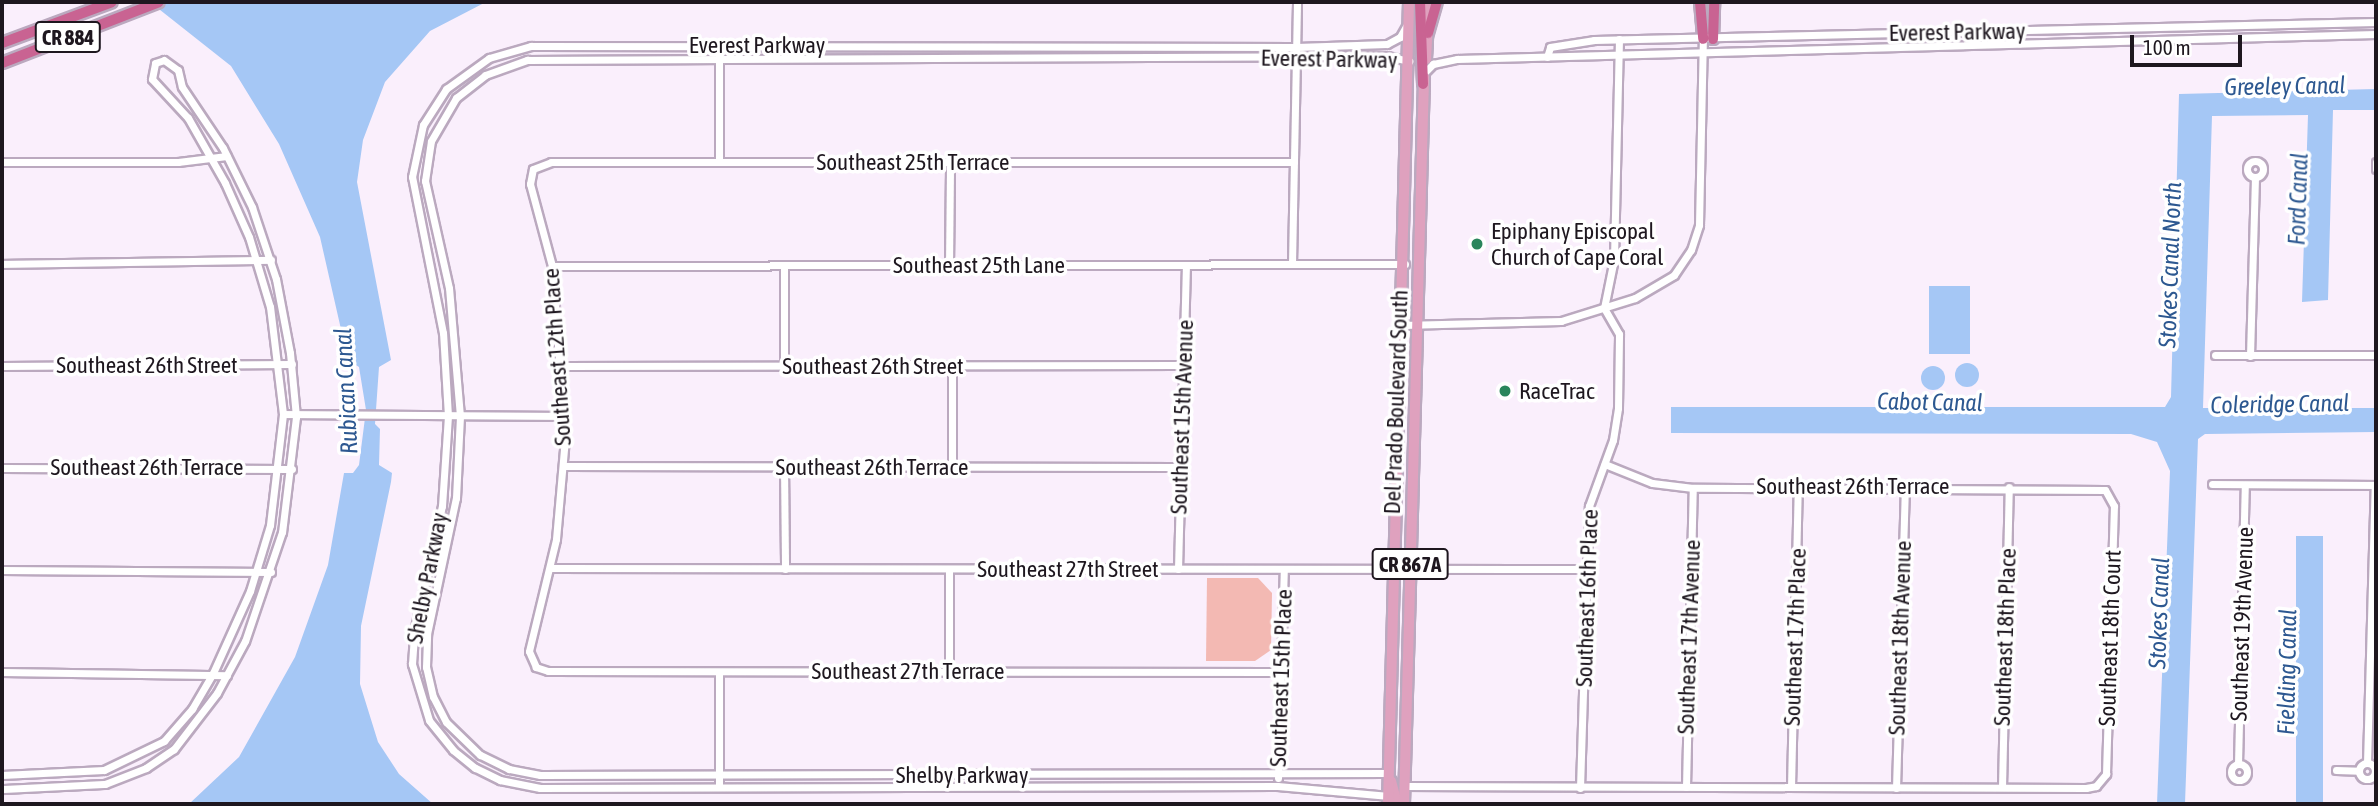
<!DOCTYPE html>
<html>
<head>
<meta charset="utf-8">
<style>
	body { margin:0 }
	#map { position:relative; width:2378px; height:806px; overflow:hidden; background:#faeffc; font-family:"Asap Condensed",sans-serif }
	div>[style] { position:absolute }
	.green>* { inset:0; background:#f3b9b3 }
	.water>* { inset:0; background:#a5c7f5; transform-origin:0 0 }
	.round { border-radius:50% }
	.roads { filter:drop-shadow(2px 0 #bba9bf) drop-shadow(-2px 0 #bba9bf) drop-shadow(0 2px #bba9bf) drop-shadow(0 -2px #bba9bf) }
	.minor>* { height:7px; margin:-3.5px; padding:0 3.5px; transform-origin:3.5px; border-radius:3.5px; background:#fff }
	.minor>.ring { margin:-3.5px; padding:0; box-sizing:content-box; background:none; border:7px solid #fff; border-radius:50% }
	.major>* { height:10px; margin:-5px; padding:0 5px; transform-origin:5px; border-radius:5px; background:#dfa1be }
	.highway>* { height:10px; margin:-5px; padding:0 5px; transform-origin:5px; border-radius:5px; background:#c96392 }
	.dots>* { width:19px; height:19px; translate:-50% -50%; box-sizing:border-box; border:4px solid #fff; border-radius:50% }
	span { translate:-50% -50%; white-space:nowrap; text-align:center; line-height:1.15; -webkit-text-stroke:7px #fff; paint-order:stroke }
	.shield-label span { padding:2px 5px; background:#fff; border:2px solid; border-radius:5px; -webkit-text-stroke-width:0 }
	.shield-label { font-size:21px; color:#1e171f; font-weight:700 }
	.street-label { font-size:23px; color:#1e171f }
	.poi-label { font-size:23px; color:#1e171f }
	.left { translate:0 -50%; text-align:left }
	.water-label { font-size:24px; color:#2d5891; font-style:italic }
	.frame { position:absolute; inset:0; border:4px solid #1e171f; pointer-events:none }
	.scale { position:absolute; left:2130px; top:35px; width:112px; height:32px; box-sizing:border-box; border:4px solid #1e171f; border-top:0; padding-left:9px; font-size:21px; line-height:24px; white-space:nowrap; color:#1e171f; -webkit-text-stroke:5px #fff; paint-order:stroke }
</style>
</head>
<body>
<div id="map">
	<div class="green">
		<div style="clip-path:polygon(1207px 578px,1258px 578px,1272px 593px,1271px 650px,1255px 661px,1206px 661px)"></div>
	</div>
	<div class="water">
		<div style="clip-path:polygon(150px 2px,486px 2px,430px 31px,385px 82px,363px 140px,357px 182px,391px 360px,379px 367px,375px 424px,380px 429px,379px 465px,392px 473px,391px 482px,361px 626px,360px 684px,378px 742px,399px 774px,433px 804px,189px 804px,239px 757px,295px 657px,328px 565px,344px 473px,353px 473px,359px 465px,366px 410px,359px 367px,348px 360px,320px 237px,279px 144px,231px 66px)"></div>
		<div style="clip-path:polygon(2376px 89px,2376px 110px,2333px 110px,2328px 300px,2302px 302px,2308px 115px,2212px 116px,2203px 408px,2376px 408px,2376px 432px,2205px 434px,2198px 439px,2185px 804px,2157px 804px,2170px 471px,2157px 442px,2131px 434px,1671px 433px,1671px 407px,2165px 407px,2171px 397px,2179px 94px)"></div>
		<div style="left:1929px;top:286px;width:41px;height:68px"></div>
		<div class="round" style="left:1955px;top:363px;width:24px;height:24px"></div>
		<div class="round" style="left:1921px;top:366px;width:24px;height:24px"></div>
		<div style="left:2296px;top:536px;width:27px;height:268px"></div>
	</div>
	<div class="roads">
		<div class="minor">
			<div style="left:719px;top:45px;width:117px;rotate:90deg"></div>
			<div style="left:1547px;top:57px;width:10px;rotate:-73deg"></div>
			<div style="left:1550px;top:47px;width:45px;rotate:-9deg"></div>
			<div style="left:1594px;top:40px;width:782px;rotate:-1.32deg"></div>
			<div style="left:1424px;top:73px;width:13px;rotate:-45deg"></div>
			<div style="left:1433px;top:64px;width:25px;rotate:-12deg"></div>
			<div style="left:1457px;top:59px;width:919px;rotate:-1.56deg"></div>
			<div class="ring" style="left:2247px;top:161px;width:9px;height:9px"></div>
			<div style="left:2px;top:162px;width:176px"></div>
			<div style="left:178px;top:162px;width:49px;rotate:-7deg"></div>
			<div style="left:2376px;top:162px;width:7px;rotate:90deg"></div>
			<div style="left:2px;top:264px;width:269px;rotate:-0.9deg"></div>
			<div style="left:1292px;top:264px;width:262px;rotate:-88.9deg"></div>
			<div style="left:949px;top:265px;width:103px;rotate:-89.4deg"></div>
			<div style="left:552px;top:266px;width:853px;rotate:-0.13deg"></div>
			<div style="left:1402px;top:325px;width:159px;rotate:-1.4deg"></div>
			<div style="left:1561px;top:321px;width:77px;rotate:-17.3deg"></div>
			<div style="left:1635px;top:298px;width:45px;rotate:-30.5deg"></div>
			<div style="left:1674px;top:275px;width:30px;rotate:-56deg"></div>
			<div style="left:1691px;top:250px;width:26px;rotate:-72deg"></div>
			<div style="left:1699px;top:225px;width:186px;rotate:-88.8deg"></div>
			<div style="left:2215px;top:355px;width:161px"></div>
			<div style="left:2250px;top:356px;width:179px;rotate:-88.4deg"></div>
			<div style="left:2px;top:366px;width:290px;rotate:-0.4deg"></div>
			<div style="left:563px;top:366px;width:619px;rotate:-0.09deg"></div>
			<div style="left:784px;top:366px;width:101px;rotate:-90deg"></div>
			<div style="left:952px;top:366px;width:101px;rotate:90deg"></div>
			<div style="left:283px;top:414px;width:281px;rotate:0.4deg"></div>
			<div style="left:564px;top:466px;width:616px;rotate:0.09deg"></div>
			<div style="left:784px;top:466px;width:103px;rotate:89.4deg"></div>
			<div style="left:2px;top:468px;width:290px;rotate:0.2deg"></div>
			<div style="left:2212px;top:484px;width:164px;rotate:0.3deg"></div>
			<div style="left:551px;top:568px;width:1034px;rotate:0.06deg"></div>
			<div style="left:949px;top:569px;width:102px;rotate:90deg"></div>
			<div style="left:1178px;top:569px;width:304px;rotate:-88.5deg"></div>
			<div style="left:2px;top:570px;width:269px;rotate:0.4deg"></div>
			<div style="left:2px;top:672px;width:225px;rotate:0.8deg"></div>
			<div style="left:719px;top:672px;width:115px;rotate:90deg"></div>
			<div style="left:1281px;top:672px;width:733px;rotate:-179.92deg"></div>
			<div style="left:548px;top:671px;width:13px;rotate:-162deg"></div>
			<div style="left:536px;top:667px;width:17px;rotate:-114deg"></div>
			<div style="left:529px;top:651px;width:115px;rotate:-76.4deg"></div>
			<div style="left:556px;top:539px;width:100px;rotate:-84.9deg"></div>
			<div style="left:565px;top:439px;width:173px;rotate:-94.3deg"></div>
			<div style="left:552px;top:266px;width:85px;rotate:-105deg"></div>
			<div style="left:530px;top:184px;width:15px;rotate:-79deg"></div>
			<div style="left:533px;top:169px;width:19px;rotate:-21deg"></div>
			<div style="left:551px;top:162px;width:743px"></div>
			<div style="left:2367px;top:763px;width:278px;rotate:-88.4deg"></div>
			<div class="ring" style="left:2359px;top:763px;width:9px;height:9px"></div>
			<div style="left:2238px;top:764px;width:279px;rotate:-88.6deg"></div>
			<div class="ring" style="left:2231px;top:764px;width:9px;height:9px"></div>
			<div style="left:2336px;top:770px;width:23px;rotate:2deg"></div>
			<div style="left:1389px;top:773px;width:849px;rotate:179.87deg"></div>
			<div style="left:540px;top:775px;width:32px;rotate:-169deg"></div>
			<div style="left:509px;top:769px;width:32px;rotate:-154deg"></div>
			<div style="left:480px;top:755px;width:47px;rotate:-135.9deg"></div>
			<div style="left:446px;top:722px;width:28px;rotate:-117deg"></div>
			<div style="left:433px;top:697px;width:31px;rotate:-103deg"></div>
			<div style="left:426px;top:667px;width:33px;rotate:-88deg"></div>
			<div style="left:427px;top:634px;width:139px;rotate:-78deg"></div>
			<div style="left:456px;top:498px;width:82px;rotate:-87.2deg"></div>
			<div style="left:460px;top:416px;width:128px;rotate:-94.9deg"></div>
			<div style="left:449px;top:288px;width:110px;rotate:-102.6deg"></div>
			<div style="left:425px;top:181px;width:40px;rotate:-81.5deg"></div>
			<div style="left:431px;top:141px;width:50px;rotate:-59.8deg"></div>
			<div style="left:456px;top:98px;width:37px;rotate:-38deg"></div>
			<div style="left:485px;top:75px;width:45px;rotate:-19.7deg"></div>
			<div style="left:527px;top:60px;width:860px;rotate:-0.27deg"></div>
			<div style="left:1387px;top:56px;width:23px;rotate:13deg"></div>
			<div style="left:2px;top:775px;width:102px;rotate:-2.8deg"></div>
			<div style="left:104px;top:770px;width:67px;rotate:-25.8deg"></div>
			<div style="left:164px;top:741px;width:43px;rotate:-48.8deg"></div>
			<div style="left:192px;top:709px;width:42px;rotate:-59.7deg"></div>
			<div style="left:213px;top:673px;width:90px;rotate:-65.7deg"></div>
			<div style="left:250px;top:591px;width:69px;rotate:-73.1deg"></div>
			<div style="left:270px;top:525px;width:112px;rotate:-83.3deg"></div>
			<div style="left:283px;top:414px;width:108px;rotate:-96.9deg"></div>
			<div style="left:270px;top:307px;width:73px;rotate:-106.7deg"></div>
			<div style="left:249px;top:237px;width:59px;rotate:-114deg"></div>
			<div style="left:225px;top:183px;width:75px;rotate:-119.6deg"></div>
			<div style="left:188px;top:118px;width:53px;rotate:-132.7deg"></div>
			<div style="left:152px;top:79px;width:16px;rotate:-79deg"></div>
			<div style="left:155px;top:63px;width:9px;rotate:-18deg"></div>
			<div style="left:164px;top:60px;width:17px;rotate:36deg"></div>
			<div style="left:178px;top:70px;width:17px;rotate:77deg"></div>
			<div style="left:182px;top:87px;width:73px;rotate:56.1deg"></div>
			<div style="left:223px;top:148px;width:66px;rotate:63.8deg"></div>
			<div style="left:252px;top:207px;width:76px;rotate:71.6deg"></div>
			<div style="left:276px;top:279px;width:75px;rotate:79.3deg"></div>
			<div style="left:290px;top:353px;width:64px;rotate:84.6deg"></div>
			<div style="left:296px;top:417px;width:116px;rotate:96.9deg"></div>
			<div style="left:282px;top:532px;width:115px;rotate:108.7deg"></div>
			<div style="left:245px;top:641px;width:59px;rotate:118.3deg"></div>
			<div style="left:217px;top:693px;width:71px;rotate:127.5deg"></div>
			<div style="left:174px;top:749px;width:34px;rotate:146deg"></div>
			<div style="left:146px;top:768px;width:44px;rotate:158.7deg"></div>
			<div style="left:105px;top:784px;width:103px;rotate:177.2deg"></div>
			<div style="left:1278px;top:778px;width:209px;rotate:-88.4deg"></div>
			<div style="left:1405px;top:786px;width:681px;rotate:0.17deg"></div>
			<div style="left:2086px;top:788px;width:10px;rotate:-11deg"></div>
			<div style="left:2096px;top:786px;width:16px;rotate:-50deg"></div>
			<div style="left:2106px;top:774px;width:268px;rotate:-88.3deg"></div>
			<div style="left:2114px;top:506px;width:18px;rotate:-119deg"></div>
			<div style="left:2105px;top:490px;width:412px;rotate:-179.7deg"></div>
			<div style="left:1693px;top:488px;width:41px;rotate:-173deg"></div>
			<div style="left:1652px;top:483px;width:51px;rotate:-158deg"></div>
			<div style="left:1686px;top:787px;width:299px;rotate:-88.7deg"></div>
			<div style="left:1791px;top:787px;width:300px;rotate:-88.7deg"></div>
			<div style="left:2002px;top:787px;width:300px;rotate:-88.7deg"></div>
			<div style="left:1580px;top:788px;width:282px;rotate:-88.2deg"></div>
			<div style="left:1589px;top:506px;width:70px;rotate:-70deg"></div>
			<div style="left:1613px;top:440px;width:32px;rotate:-81deg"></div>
			<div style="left:1618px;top:408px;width:74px;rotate:-89.2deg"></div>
			<div style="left:1619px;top:334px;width:30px;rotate:-120deg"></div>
			<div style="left:1604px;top:308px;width:50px;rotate:-78.5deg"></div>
			<div style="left:1614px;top:259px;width:220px;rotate:-88.7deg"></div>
			<div style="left:1896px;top:788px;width:301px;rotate:-88.3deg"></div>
			<div style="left:1389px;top:796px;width:112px;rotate:-174.9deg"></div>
			<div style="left:1277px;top:786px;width:737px;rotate:179.84deg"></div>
			<div style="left:540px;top:788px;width:41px;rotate:-168.7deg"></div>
			<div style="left:500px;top:780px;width:28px;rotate:-154deg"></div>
			<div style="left:475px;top:768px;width:28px;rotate:-141deg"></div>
			<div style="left:453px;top:750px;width:38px;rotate:-129deg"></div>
			<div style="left:429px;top:720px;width:59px;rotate:-106.9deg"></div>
			<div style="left:412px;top:664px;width:32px;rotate:-86deg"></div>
			<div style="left:414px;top:632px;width:129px;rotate:-77.5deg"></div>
			<div style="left:442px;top:506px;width:90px;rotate:-86.2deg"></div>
			<div style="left:448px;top:416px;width:83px;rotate:-93.4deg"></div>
			<div style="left:443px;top:333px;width:159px;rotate:-101.2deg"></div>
			<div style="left:412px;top:177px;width:53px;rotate:-78.1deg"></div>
			<div style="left:423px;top:125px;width:43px;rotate:-57.4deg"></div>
			<div style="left:446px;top:89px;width:53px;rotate:-35.8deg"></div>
			<div style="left:489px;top:58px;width:44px;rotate:-15.9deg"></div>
			<div style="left:531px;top:46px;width:765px;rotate:0.07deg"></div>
			<div style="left:1296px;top:47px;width:91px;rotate:-1.9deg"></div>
			<div style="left:1387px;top:44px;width:15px;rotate:-28deg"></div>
			<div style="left:1400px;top:37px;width:13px;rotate:-61deg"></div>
		</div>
		<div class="major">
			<div style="left:1426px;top:59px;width:57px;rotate:-87deg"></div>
			<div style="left:1391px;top:781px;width:24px;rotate:75deg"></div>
			<div style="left:1388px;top:804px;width:802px;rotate:-88.5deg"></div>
			<div style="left:1404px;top:804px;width:727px;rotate:-88.42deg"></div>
		</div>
		<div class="highway">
			<div style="left:1420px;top:2px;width:82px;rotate:87.9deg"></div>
			<div style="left:1700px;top:2px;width:37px;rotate:85deg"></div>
			<div style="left:1428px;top:33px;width:32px;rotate:-74deg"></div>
			<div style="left:1713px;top:39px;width:37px;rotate:-88deg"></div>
			<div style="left:2px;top:43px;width:117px;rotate:-20.4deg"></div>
			<div style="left:2px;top:63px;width:168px;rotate:-21.2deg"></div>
		</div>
	</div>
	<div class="dots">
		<div style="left:1477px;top:244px;background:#2a855c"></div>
		<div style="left:1505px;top:391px;background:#2a855c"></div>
	</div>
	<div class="shield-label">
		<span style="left:68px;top:37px">CR 884</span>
		<span style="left:1410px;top:564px">CR 867A</span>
	</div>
	<div class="street-label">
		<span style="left:1957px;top:32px;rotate:-1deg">Everest Parkway</span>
		<span style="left:757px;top:45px">Everest Parkway</span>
		<span style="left:1329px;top:59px;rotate:1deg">Everest Parkway</span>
		<span style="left:913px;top:162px">Southeast 25th Terrace</span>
		<span style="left:979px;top:265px">Southeast 25th Lane</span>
		<span style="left:557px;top:357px;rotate:-94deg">Southeast 12th Place</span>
		<span style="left:147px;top:365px">Southeast 26th Street</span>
		<span style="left:873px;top:366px">Southeast 26th Street</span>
		<span style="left:1396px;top:402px;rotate:-88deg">Del Prado Boulevard South</span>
		<span style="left:1182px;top:417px;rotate:-88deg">Southeast 15th Avenue</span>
		<span style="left:147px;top:467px">Southeast 26th Terrace</span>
		<span style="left:872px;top:467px">Southeast 26th Terrace</span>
		<span style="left:1853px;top:486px">Southeast 26th Terrace</span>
		<span style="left:1068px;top:569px">Southeast 27th Street</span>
		<span style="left:427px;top:578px;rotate:-79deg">Shelby Parkway</span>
		<span style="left:1587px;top:598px;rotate:-88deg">Southeast 16th Place</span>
		<span style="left:2242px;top:624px;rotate:-88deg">Southeast 19th Avenue</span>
		<span style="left:1689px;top:637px;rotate:-88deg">Southeast 17th Avenue</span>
		<span style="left:1795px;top:637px;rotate:-88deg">Southeast 17th Place</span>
		<span style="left:2005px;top:637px;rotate:-88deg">Southeast 18th Place</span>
		<span style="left:1900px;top:638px;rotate:-88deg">Southeast 18th Avenue</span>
		<span style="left:2110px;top:638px;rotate:-88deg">Southeast 18th Court</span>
		<span style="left:908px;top:671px">Southeast 27th Terrace</span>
		<span style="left:1281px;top:678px;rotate:-88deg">Southeast 15th Place</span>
		<span style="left:962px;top:775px">Shelby Parkway</span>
	</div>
	<div class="poi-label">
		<span class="left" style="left:1491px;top:244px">Epiphany Episcopal<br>Church of Cape Coral</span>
		<span class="left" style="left:1519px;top:391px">RaceTrac</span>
	</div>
	<div class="water-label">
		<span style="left:2285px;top:86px;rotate:-1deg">Greeley Canal</span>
		<span style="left:2298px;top:199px;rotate:-88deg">Ford Canal</span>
		<span style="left:2170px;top:265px;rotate:-88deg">Stokes Canal North</span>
		<span style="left:346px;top:391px;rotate:-93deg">Rubican Canal</span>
		<span style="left:1930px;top:402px;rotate:1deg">Cabot Canal</span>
		<span style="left:2280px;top:404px;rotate:-1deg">Coleridge Canal</span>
		<span style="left:2159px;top:613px;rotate:-88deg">Stokes Canal</span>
		<span style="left:2287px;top:672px;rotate:-89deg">Fielding Canal</span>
	</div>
	<div class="frame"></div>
	<div class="scale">100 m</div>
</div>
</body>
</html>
